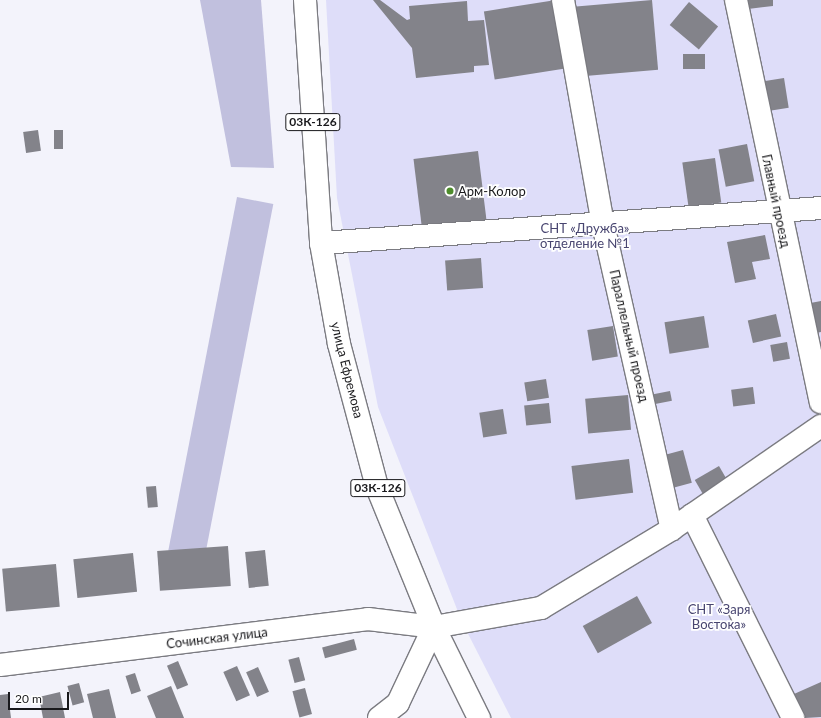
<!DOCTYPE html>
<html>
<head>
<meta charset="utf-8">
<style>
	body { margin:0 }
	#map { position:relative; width:821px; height:718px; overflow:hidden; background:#f3f3fb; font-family:Lato,sans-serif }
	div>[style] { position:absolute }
	.green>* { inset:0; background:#deddf9 }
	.forest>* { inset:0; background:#c1c0de; transform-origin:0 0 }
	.building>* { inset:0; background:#83838a; transform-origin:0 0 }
	.roads { filter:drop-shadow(1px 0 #7b7b81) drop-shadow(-1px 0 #7b7b81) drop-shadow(0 1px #7b7b81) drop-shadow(0 -1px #7b7b81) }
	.minor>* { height:22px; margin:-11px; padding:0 11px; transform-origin:11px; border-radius:11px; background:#fff }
	.major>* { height:22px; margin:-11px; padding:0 11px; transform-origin:11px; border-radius:11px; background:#fff }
	.dots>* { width:11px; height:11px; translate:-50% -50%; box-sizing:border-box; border:2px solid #fff; border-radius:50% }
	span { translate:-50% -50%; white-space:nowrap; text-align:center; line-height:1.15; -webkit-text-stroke:3.5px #fff; paint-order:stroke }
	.shield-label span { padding:1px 3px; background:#fff; border:1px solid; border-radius:3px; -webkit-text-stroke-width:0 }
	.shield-label { font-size:12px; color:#19191c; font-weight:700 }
	.poi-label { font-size:13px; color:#19191c }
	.left { translate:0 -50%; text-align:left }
	.street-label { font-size:13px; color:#19191c }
	.park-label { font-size:13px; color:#484570 }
	.scale { position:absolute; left:8px; top:692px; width:61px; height:18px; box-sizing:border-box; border:2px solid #19191c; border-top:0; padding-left:5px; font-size:12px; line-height:14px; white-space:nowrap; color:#19191c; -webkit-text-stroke:3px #fff; paint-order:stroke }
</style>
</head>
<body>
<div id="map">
	<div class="green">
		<div style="clip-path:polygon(326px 0,821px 0,821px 718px,511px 718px,462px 622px,378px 407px,337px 198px)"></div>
	</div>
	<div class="forest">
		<div style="clip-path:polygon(200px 0,261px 0,274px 168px,231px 167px)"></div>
		<div style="left:237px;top:197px;width:37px;height:360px;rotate:11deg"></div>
	</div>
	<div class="building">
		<div style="clip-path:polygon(373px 0,380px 0,407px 20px,410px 19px,409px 6px,467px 1px,468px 21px,484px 20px,489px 65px,474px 66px,474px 72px,416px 78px,412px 48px)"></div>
		<div style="left:556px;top:0;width:69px;height:73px;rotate:81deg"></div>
		<div style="left:652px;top:0;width:70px;height:76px;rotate:85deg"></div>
		<div style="clip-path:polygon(747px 0,773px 0,773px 6px,748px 9px)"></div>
		<div style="left:689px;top:2px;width:38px;height:30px;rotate:40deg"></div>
		<div style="left:683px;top:54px;width:22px;height:15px"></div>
		<div style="left:784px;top:78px;width:30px;height:24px;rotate:81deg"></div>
		<div style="left:38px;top:130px;width:21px;height:15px;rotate:82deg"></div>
		<div style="left:54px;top:130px;width:9px;height:19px"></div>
		<div style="left:747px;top:144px;width:38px;height:29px;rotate:79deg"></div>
		<div style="left:478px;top:151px;width:73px;height:65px;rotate:83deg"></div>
		<div style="left:715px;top:158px;width:45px;height:33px;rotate:82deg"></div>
		<div style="clip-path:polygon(765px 235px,770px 259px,752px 262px,756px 279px,735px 283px,727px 242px)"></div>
		<div style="left:481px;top:258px;width:30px;height:36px;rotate:86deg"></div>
		<div style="clip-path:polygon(821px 301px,821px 332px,811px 334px,805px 304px)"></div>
		<div style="left:776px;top:314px;width:23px;height:29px;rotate:77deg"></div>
		<div style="left:704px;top:316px;width:32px;height:40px;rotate:81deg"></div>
		<div style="left:613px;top:326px;width:31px;height:26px;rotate:81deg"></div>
		<div style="left:787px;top:342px;width:17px;height:17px;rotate:80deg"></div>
		<div style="left:546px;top:379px;width:19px;height:22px;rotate:81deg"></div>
		<div style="left:753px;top:387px;width:17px;height:22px;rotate:83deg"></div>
		<div style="left:670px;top:391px;width:10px;height:17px;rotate:79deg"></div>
		<div style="left:628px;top:395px;width:35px;height:43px;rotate:85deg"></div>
		<div style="left:549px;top:403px;width:20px;height:25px;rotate:84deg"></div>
		<div style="left:503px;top:409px;width:25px;height:24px;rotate:81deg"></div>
		<div style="left:683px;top:450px;width:34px;height:22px;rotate:75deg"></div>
		<div style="left:629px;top:459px;width:34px;height:58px;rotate:83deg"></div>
		<div style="left:719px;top:466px;width:20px;height:28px;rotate:60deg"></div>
		<div style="left:156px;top:486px;width:21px;height:10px;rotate:85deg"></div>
		<div style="left:228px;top:546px;width:40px;height:71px;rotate:86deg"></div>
		<div style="left:265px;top:550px;width:36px;height:20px;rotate:84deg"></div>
		<div style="left:133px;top:553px;width:39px;height:60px;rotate:84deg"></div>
		<div style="left:56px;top:564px;width:43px;height:54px;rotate:85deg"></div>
		<div style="left:637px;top:596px;width:31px;height:62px;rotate:61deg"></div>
		<div style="left:354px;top:639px;width:11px;height:33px;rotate:75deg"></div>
		<div style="left:299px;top:657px;width:24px;height:11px;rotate:75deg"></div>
		<div style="left:178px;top:661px;width:26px;height:12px;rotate:67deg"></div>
		<div style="left:237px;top:666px;width:32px;height:15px;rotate:66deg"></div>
		<div style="left:258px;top:667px;width:27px;height:13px;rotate:66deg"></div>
		<div style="left:135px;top:673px;width:19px;height:10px;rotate:72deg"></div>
		<div style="clip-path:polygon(821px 682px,821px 717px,805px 718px,794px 694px)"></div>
		<div style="left:79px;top:683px;width:20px;height:12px;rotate:75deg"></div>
		<div style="clip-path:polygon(171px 686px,184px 718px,156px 718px,147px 696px)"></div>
		<div style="left:305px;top:688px;width:27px;height:13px;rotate:75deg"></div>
		<div style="clip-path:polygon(109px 689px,116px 718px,93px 718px,87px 694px)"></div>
		<div style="clip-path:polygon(60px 692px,65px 718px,43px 718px,39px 697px)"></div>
		<div style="clip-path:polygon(8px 694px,11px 718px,0 718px,0 695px)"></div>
	</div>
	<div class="roads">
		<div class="minor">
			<div style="left:563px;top:0;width:228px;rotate:79.9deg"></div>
			<div style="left:603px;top:224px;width:313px;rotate:77.3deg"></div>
			<div style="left:736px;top:0;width:411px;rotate:78.1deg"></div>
			<div style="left:321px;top:243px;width:501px;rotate:-4deg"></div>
			<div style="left:692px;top:515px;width:227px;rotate:63.5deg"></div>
			<div style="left:379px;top:718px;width:24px;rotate:-38deg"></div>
			<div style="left:398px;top:703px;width:84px;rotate:-64.7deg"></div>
			<div style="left:434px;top:627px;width:109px;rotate:-10.1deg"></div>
			<div style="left:541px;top:608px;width:153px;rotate:-31.1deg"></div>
			<div style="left:672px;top:529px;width:181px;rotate:-34.7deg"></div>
		</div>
		<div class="major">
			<div style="left:305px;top:0;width:244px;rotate:86.2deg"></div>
			<div style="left:321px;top:243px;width:103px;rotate:79.9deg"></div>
			<div style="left:339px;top:344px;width:148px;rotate:75.1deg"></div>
			<div style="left:377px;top:487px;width:151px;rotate:67.8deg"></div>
			<div style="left:434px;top:627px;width:102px;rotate:63.7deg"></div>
			<div style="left:0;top:665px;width:371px;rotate:-7.1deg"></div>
			<div style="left:368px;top:619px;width:66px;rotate:6.9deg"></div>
		</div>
	</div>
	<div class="dots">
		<div style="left:450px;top:191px;background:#4e8c2c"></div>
	</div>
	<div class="shield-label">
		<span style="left:313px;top:122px">03К-126</span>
		<span style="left:378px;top:488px">03К-126</span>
	</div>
	<div class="poi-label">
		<span class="left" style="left:458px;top:191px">Арм-Колор</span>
	</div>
	<div class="street-label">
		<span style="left:776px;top:201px;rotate:78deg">Главный проезд</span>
		<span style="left:629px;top:336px;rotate:77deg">Параллельный проезд</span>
		<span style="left:347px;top:370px;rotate:76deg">улица Ефремова</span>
		<span style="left:217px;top:638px;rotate:-7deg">Сочинская улица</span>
	</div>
	<div class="park-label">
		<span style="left:585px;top:236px">СНТ «Дружба»<br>отделение №1</span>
		<span style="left:719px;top:617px">СНТ «Заря<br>Востока»</span>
	</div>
	<div class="scale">20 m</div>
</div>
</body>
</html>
